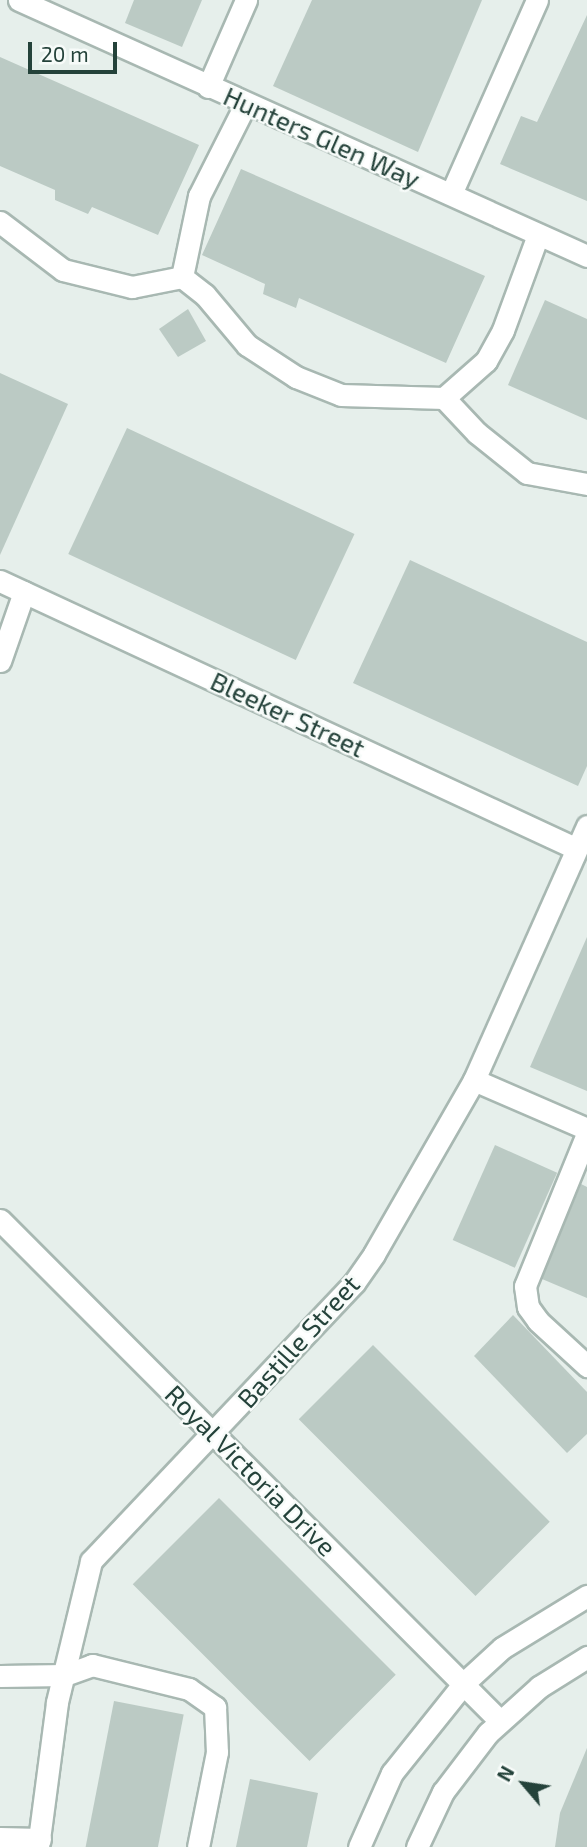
<!DOCTYPE html>
<html>
<head>
<meta charset="utf-8">
<style>
	body { margin:0 }
	#map { position:relative; width:587px; height:1847px; overflow:hidden; background:#e6efeb; font-family:"Exo 2",sans-serif }
	div>[style] { position:absolute }
	.building>* { inset:0; background:#bbcac4; transform-origin:0 0 }
	.roads { filter:drop-shadow(2px 0 #a8b8b2) drop-shadow(-2px 0 #a8b8b2) drop-shadow(0 2px #a8b8b2) drop-shadow(0 -2px #a8b8b2) }
	.street>* { height:21px; margin:-10.5px; padding:0 10.5px; transform-origin:10.5px; border-radius:10.5px; background:#fff }
	.secondary>* { height:21px; margin:-10.5px; padding:0 10.5px; transform-origin:10.5px; border-radius:10.5px; background:#fff }
	span { translate:-50% -50%; white-space:nowrap; text-align:center; line-height:1.15; -webkit-text-stroke:5px #f7fbf9; paint-order:stroke }
	.street-label { font-size:26px; color:#24423a }
	.north { position:absolute; left:489px; top:1749px; width:70px; height:70px; -webkit-text-stroke:5px #f7fbf9; paint-order:stroke; rotate:299deg; font-size:19px; font-weight:700; line-height:28px; text-align:center; color:#24423a }
	.north::after { content:''; display:block; margin:auto; width:24px; height:32px; background:#24423a; clip-path:polygon(50% 0,100% 100%,50% 72%,0 100%) }
	.scale { position:absolute; left:28px; top:42px; width:89px; height:32px; box-sizing:border-box; border:4px solid #24423a; border-top:0; padding-left:9px; font-size:21px; line-height:24px; white-space:nowrap; color:#24423a; -webkit-text-stroke:5px #f7fbf9; paint-order:stroke }
</style>
</head>
<body>
<div id="map">
	<div class="building">
		<div style="clip-path:polygon(134px 0,202px 0,182px 47px,125px 23px)"></div>
		<div style="clip-path:polygon(312px 0,482px 0,418px 152px,273px 86px)"></div>
		<div style="clip-path:polygon(587px 15px,587px 201px,500px 164px,521px 116px,537px 122px)"></div>
		<div style="clip-path:polygon(0 57px,199px 145px,158px 235px,92px 207px,88px 214px,55px 200px,55px 190px,0 166px)"></div>
		<div style="clip-path:polygon(241px 169px,485px 276px,446px 363px,299px 298px,296px 308px,263px 294px,265px 284px,202px 255px)"></div>
		<div style="clip-path:polygon(545px 300px,587px 319px,587px 420px,508px 385px)"></div>
		<div style="clip-path:polygon(188px 309px,206px 341px,178px 357px,159px 329px)"></div>
		<div style="clip-path:polygon(0 373px,68px 404px,0 555px)"></div>
		<div style="left:127px;top:428px;width:251px;height:139px;rotate:25deg"></div>
		<div style="clip-path:polygon(410px 560px,587px 642px,587px 766px,578px 786px,353px 683px)"></div>
		<div style="clip-path:polygon(587px 937px,587px 1091px,530px 1067px)"></div>
		<div style="left:495px;top:1145px;width:68px;height:104px;rotate:24deg"></div>
		<div style="clip-path:polygon(581px 1184px,587px 1187px,587px 1298px,542px 1279px)"></div>
		<div style="clip-path:polygon(513px 1315px,587px 1392px,587px 1434px,567px 1453px,474px 1356px)"></div>
		<div style="left:373px;top:1345px;width:250px;height:105px;rotate:45deg"></div>
		<div style="left:219px;top:1498px;width:250px;height:122px;rotate:45deg"></div>
		<div style="left:114px;top:1701px;width:71px;height:149px;rotate:11deg"></div>
		<div style="clip-path:polygon(587px 1748px,587px 1847px,555px 1847px,560px 1813px)"></div>
		<div style="clip-path:polygon(250px 1779px,318px 1793px,307px 1847px,236px 1847px)"></div>
	</div>
	<div class="roads">
		<div class="street">
			<div style="left:19px;top:0;width:623px;rotate:24.26deg"></div>
			<div style="left:208px;top:87px;width:95px;rotate:-66.4deg"></div>
			<div style="left:245px;top:105px;width:102px;rotate:116.8deg"></div>
			<div style="left:199px;top:196px;width:83px;rotate:101.9deg"></div>
			<div style="left:182px;top:277px;width:29px;rotate:38deg"></div>
			<div style="left:205px;top:295px;width:65px;rotate:50deg"></div>
			<div style="left:247px;top:345px;width:59px;rotate:33.1deg"></div>
			<div style="left:296px;top:377px;width:48px;rotate:21.8deg"></div>
			<div style="left:341px;top:395px;width:103px;rotate:1.7deg"></div>
			<div style="left:444px;top:398px;width:48px;rotate:46.7deg"></div>
			<div style="left:477px;top:433px;width:64px;rotate:38.7deg"></div>
			<div style="left:527px;top:473px;width:61px;rotate:10.4deg"></div>
			<div style="left:451px;top:194px;width:212px;rotate:-66.1deg"></div>
			<div style="left:0;top:222px;width:79px;rotate:37.3deg"></div>
			<div style="left:63px;top:270px;width:71px;rotate:13.8deg"></div>
			<div style="left:132px;top:287px;width:51px;rotate:-11.3deg"></div>
			<div style="left:444px;top:398px;width:56px;rotate:-41.4deg"></div>
			<div style="left:486px;top:361px;width:35px;rotate:-61deg"></div>
			<div style="left:503px;top:330px;width:101px;rotate:-69.8deg"></div>
			<div style="left:0;top:581px;width:634px;rotate:24.91deg"></div>
			<div style="left:0;top:661px;width:73px;rotate:-70.8deg"></div>
			<div style="left:474px;top:1080px;width:123px;rotate:23.4deg"></div>
			<div style="left:587px;top:1134px;width:164px;rotate:112.2deg"></div>
			<div style="left:525px;top:1286px;width:21px;rotate:82deg"></div>
			<div style="left:528px;top:1307px;width:17px;rotate:54deg"></div>
			<div style="left:538px;top:1321px;width:67px;rotate:42.6deg"></div>
			<div style="left:0;top:1220px;width:708px;rotate:45.06deg"></div>
			<div style="left:0;top:1676px;width:65px;rotate:-0.9deg"></div>
			<div style="left:65px;top:1675px;width:29px;rotate:-20deg"></div>
			<div style="left:92px;top:1665px;width:100px;rotate:13.9deg"></div>
			<div style="left:189px;top:1689px;width:32px;rotate:35deg"></div>
			<div style="left:215px;top:1707px;width:45px;rotate:87.5deg"></div>
			<div style="left:217px;top:1752px;width:97px;rotate:101.3deg"></div>
			<div style="left:0;top:1838px;width:40px;rotate:1.4deg"></div>
			<div style="left:38px;top:1847px;width:146px;rotate:-82.5deg"></div>
			<div style="left:57px;top:1702px;width:145px;rotate:-76.4deg"></div>
			<div style="left:91px;top:1561px;width:383px;rotate:-46.6deg"></div>
			<div style="left:354px;top:1283px;width:35px;rotate:-55deg"></div>
			<div style="left:374px;top:1254px;width:201px;rotate:-60.1deg"></div>
			<div style="left:474px;top:1080px;width:278px;rotate:-66deg"></div>
		</div>
		<div class="secondary">
			<div style="left:359px;top:1847px;width:81px;rotate:-66deg"></div>
			<div style="left:392px;top:1773px;width:117px;rotate:-51.3deg"></div>
			<div style="left:465px;top:1682px;width:50px;rotate:-42.6deg"></div>
			<div style="left:502px;top:1648px;width:100px;rotate:-31.5deg"></div>
			<div style="left:417px;top:1847px;width:61px;rotate:-64.7deg"></div>
			<div style="left:443px;top:1792px;width:74px;rotate:-52.7deg"></div>
			<div style="left:488px;top:1733px;width:69px;rotate:-42deg"></div>
			<div style="left:539px;top:1687px;width:57px;rotate:-32deg"></div>
		</div>
	</div>
	<div class="street-label">
		<span style="left:322px;top:137px;rotate:24deg">Hunters Glen Way</span>
		<span style="left:288px;top:714px;rotate:25deg">Bleeker Street</span>
		<span style="left:298px;top:1341px;rotate:-48deg">Bastille Street</span>
		<span style="left:251px;top:1470px;rotate:45deg">Royal Victoria Drive</span>
	</div>
	<div class="north">N</div>
	<div class="scale">20 m</div>
</div>
</body>
</html>
